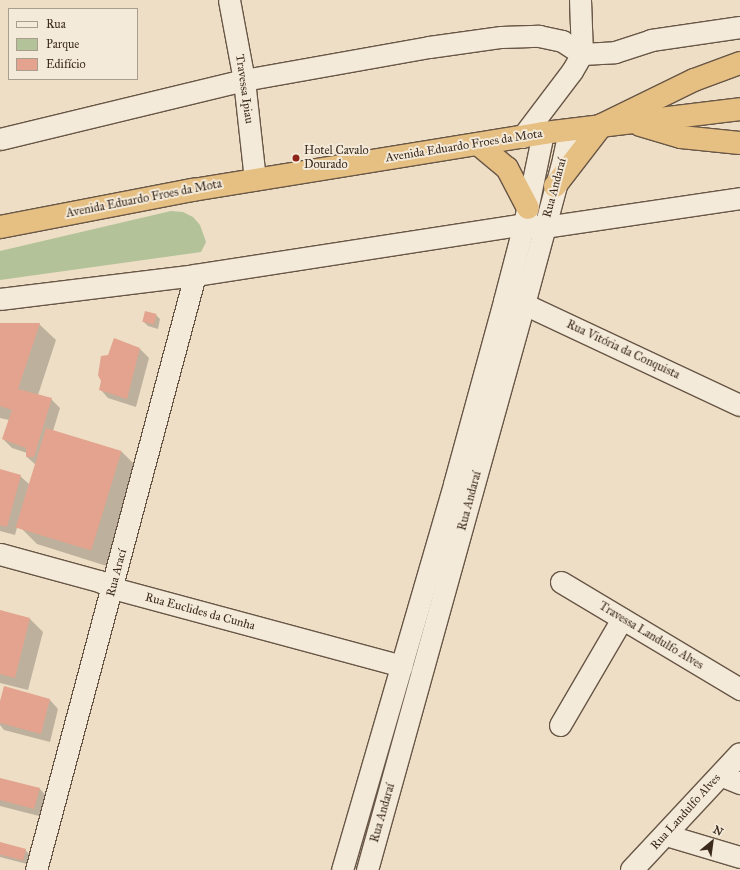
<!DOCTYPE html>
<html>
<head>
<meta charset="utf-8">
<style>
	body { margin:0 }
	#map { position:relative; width:740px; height:870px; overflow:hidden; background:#eddec5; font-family:"IM FELL Great Primer",serif }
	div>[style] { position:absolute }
	.green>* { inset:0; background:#b3c298 }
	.shadow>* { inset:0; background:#0003 }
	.building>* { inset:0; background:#e3a38e; transform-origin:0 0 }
	.roads { filter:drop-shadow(1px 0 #685646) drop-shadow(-1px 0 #685646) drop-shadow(0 1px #685646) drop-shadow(0 -1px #685646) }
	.minor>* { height:21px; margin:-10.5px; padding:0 10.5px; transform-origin:10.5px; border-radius:10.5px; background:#f3ead9 }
	.tertiary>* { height:22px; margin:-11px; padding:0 11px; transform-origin:11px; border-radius:11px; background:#f3ead9 }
	.trunk>* { height:22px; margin:-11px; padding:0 11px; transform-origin:11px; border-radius:11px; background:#e6bf82 }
	.dots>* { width:11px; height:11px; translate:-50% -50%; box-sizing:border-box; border:2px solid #f3ead9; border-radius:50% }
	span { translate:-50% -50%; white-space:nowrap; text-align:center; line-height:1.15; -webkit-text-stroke:4px #f3ead9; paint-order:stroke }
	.street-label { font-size:12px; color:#3b291c }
	.poi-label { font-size:12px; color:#3b291c }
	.left { translate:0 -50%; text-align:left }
	.legend { position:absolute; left:8px; top:8px; width:130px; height:72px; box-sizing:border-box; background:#f3ead9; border:1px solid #a99d8d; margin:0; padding:5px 7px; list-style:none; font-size:12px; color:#3b291c }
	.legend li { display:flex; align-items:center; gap:8px; height:20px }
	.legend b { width:20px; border:1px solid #a99d8d }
	.north { position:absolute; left:692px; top:822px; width:40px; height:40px; -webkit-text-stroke:3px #f3ead9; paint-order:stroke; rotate:29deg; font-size:11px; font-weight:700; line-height:16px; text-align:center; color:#3b291c }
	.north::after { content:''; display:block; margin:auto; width:14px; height:18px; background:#3b291c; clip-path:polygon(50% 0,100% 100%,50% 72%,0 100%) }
</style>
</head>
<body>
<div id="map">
	<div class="green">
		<div style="clip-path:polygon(171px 211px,183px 212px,193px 217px,200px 225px,206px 242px,201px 252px,0 280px,0 251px)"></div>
	</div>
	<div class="shadow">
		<div style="clip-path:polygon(156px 315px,160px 319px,158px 329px,148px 326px,144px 322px)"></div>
		<div style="clip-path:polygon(0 324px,39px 324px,56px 340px,38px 395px,51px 399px,60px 408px,53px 431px,122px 452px,139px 469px,113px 568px,37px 544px,20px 527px,37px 466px,27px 457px,27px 453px,12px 448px,3px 439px,9px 420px,0 418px)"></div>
		<div style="clip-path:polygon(140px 349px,149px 358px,136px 407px,108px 398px,100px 389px,109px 356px)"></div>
		<div style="clip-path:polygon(0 470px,20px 476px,29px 484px,15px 535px,0 531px)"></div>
		<div style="clip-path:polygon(0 611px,30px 619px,43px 632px,28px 690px,0 683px)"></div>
		<div style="clip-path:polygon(50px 700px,58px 709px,50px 742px,4px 730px,0 725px,0 705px)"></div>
		<div style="clip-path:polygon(0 779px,40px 789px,48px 798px,43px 817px,0 806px)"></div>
		<div style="clip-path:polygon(0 843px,25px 850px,29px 854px,27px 864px,0 857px)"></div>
	</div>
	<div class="building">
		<div style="left:145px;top:311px;width:12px;height:11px;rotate:14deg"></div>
		<div style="clip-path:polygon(0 323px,40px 323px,18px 389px,52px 398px,34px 457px,26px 457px,26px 448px,2px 439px,12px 410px,0 406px)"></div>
		<div style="clip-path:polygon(114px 338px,140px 348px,127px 399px,99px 390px,101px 381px,98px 375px,101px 356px,108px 355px)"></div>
		<div style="left:46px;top:428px;width:79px;height:104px;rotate:17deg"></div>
		<div style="clip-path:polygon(0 469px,21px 475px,7px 527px,0 525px)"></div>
		<div style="clip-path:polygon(0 610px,30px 618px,15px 678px,0 674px)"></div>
		<div style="clip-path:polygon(4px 686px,50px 699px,41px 734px,0 723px,0 701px)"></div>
		<div style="clip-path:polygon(0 778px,40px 788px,34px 809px,0 800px)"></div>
		<div style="left:0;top:842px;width:27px;height:12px;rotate:15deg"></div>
	</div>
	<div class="roads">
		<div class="minor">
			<div style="left:229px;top:0;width:81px;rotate:79.4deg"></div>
			<div style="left:244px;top:80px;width:100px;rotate:83.7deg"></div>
			<div style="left:522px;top:137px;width:83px;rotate:-52.9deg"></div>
			<div style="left:572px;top:71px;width:20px;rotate:-60deg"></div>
			<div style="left:582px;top:54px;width:54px;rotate:-92.1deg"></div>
			<div style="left:0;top:139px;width:251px;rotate:-13.6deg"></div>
			<div style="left:244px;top:80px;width:188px;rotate:-10.1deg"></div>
			<div style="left:429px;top:47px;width:73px;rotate:-7.9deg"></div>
			<div style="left:501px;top:37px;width:38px;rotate:-2deg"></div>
			<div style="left:539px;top:36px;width:24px;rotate:12deg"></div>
			<div style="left:562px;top:41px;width:24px;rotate:33deg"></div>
			<div style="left:582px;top:54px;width:33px;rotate:-3deg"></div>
			<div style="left:615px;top:52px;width:38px;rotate:-18deg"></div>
			<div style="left:651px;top:40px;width:90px;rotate:-8.3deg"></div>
			<div style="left:0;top:299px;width:196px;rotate:-7deg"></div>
			<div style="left:195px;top:275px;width:333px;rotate:-8.8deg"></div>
			<div style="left:524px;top:224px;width:20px;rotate:9deg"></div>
			<div style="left:544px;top:227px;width:198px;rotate:-8.4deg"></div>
			<div style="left:510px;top:302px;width:14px;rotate:8deg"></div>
			<div style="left:524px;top:304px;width:238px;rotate:25.1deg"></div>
			<div style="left:0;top:554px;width:103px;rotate:15.3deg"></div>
			<div style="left:99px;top:581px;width:16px;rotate:27deg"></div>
			<div style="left:113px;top:588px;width:299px;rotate:15.1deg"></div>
			<div style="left:561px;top:582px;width:209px;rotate:30.9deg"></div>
			<div style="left:560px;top:725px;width:123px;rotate:-59.7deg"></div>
			<div style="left:720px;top:775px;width:22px;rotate:22deg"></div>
			<div style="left:666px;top:835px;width:77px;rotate:16.6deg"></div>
			<div style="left:36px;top:870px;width:616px;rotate:-75.04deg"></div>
			<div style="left:342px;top:870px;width:402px;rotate:-73.8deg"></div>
			<div style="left:454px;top:484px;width:190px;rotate:-74.7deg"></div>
			<div style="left:504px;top:301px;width:80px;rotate:-75.4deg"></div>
			<div style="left:524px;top:224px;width:93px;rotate:-78.2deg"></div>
			<div style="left:367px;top:870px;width:587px;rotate:-74.5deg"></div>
			<div style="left:524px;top:304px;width:150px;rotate:-74.9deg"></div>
			<div style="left:563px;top:159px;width:29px;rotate:-78deg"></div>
		</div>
		<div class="tertiary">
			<div style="left:632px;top:870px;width:158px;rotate:-47deg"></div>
		</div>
		<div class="trunk">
			<div style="left:640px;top:125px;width:43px;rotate:16.3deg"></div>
			<div style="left:681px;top:137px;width:59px;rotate:5.8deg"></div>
			<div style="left:478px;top:144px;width:38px;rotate:40deg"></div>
			<div style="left:507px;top:168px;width:45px;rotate:62.3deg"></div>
			<div style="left:555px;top:186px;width:77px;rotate:-52.4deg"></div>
			<div style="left:602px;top:125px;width:102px;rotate:-26.1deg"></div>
			<div style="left:694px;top:80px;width:49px;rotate:-20.3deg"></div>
			<div style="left:0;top:227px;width:197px;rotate:-10.9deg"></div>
			<div style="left:193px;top:190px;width:355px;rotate:-9.2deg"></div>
			<div style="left:543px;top:133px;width:198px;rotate:-6.9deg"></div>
		</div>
	</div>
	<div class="dots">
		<div style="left:296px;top:158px;background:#8f2418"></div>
	</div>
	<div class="street-label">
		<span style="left:244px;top:89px;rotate:82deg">Travessa Ipiau</span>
		<span style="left:464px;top:146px;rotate:-9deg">Avenida Eduardo Froes da Mota</span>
		<span style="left:555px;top:188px;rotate:-75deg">Rua Andaraí</span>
		<span style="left:144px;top:199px;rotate:-11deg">Avenida Eduardo Froes da Mota</span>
		<span style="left:623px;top:350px;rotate:25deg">Rua Vitória da Conquista</span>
		<span style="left:470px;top:501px;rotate:-75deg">Rua Andaraí</span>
		<span style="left:117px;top:573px;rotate:-75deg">Rua Arací</span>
		<span style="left:200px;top:612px;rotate:15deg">Rua Euclides da Cunha</span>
		<span style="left:651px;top:636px;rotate:31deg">Travessa Landulfo Alves</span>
		<span style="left:686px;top:812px;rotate:-48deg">Rua Landulfo Alves</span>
		<span style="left:383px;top:813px;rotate:-74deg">Rua Andaraí</span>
	</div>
	<div class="poi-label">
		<span class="left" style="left:304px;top:158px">Hotel Cavalo<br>Dourado</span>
	</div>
	<ul class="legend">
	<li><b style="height:5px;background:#f3ead9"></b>Rua</li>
	<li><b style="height:11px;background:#b3c298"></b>Parque</li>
	<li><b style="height:11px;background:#e3a38e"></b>Edifício</li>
	</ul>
	<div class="north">N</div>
</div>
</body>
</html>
